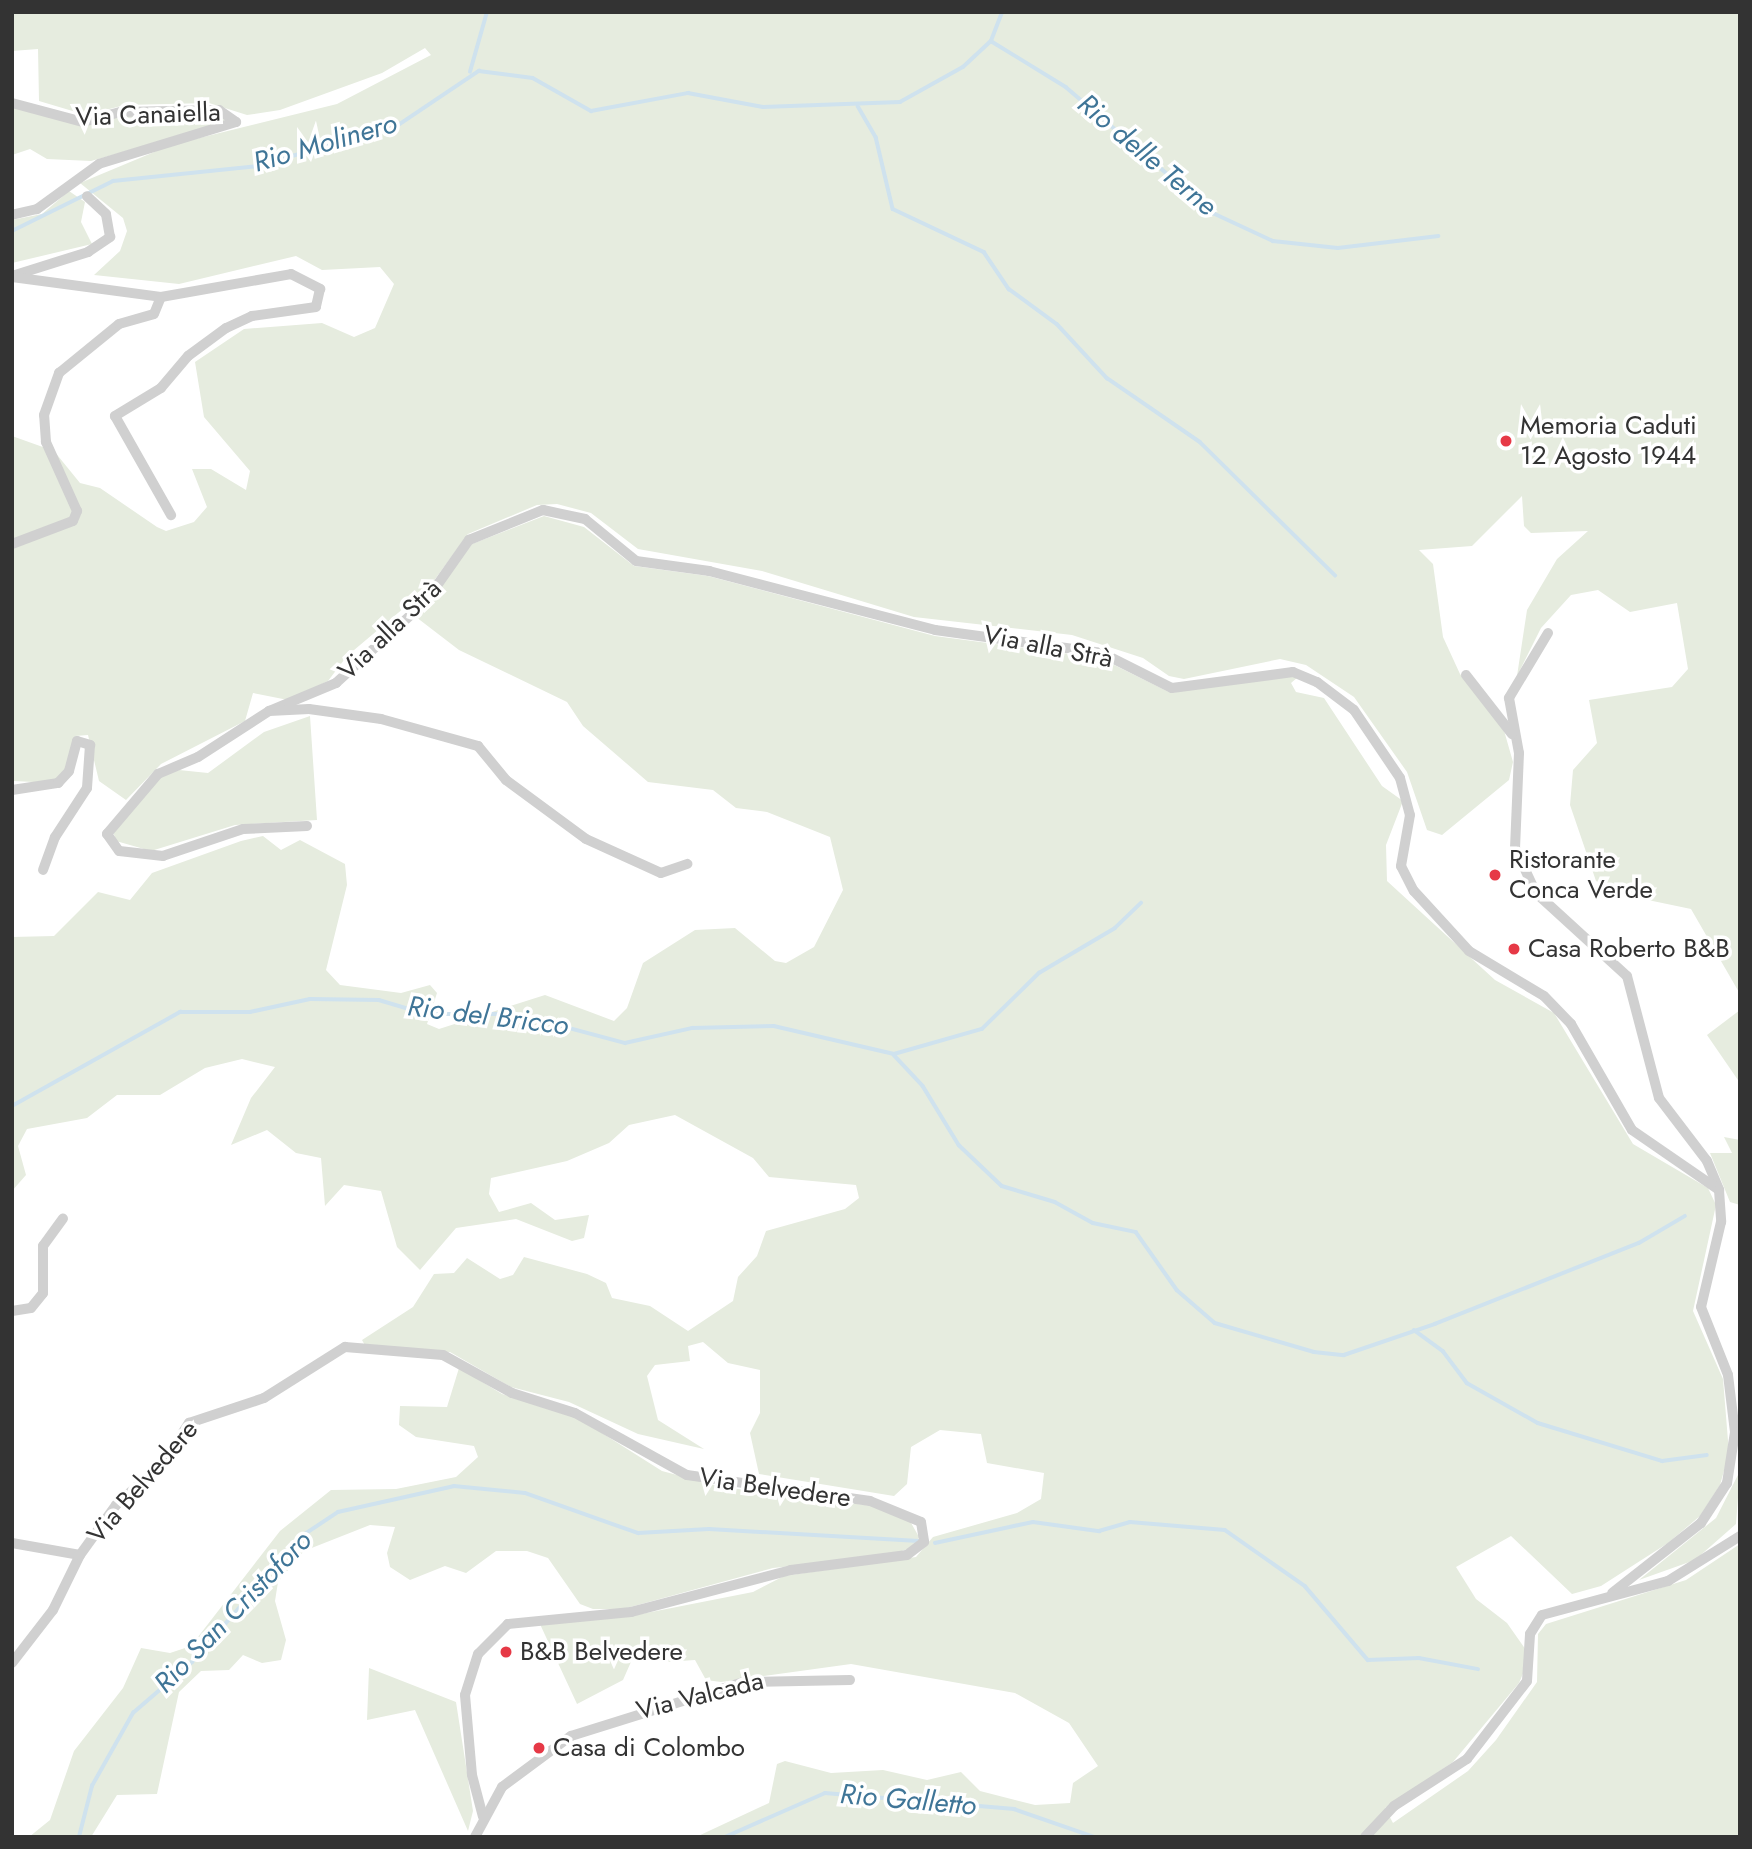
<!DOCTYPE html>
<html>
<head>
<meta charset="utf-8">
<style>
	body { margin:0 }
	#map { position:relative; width:1752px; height:1849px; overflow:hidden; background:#fff; font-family:Jost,sans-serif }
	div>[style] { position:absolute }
	.green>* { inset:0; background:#e6ecdf }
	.stream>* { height:3.5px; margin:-1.75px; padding:0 1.75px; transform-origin:1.75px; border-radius:1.75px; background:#cfe2ee }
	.street>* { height:10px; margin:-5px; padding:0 5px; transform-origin:5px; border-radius:5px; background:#d0d0d0 }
	.dots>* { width:19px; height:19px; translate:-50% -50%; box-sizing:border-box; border:4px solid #fff; border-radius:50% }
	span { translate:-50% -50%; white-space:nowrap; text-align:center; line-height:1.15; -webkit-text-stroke:7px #fff; paint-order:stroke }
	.street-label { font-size:26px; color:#333 }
	.poi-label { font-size:26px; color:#333 }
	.left { translate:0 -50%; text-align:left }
	.water-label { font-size:28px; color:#3f7597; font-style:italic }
	.frame { position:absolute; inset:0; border:14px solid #333; pointer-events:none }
</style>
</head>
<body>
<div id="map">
	<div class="green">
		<div style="clip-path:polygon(12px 12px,1740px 12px,1740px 994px,1691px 909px,1624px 895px,1596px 881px,1570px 805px,1573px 770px,1597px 743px,1589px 700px,1672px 687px,1688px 669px,1677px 603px,1630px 612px,1598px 590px,1571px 595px,1541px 628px,1517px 676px,1527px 610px,1557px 559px,1588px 531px,1531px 533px,1524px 526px,1522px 496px,1472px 546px,1419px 550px,1433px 564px,1443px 637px,1460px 674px,1503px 727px,1513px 762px,1509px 780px,1442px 835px,1427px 830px,1407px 772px,1354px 697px,1306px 665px,1280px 659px,1184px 679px,1169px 676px,1143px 658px,1072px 635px,914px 617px,762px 571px,638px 549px,591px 513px,557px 504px,537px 505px,468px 534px,430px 586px,347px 656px,328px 681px,288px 700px,253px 693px,245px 721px,161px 764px,126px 800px,99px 781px,88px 735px,75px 736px,69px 765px,53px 783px,14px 781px,12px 436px,54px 451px,80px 483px,100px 488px,157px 527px,166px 531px,194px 522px,207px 507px,192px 469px,211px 469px,246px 490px,250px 471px,204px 417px,195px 362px,244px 329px,322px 323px,354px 337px,375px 328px,394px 284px,380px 267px,322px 270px,296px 256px,179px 284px,94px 275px,120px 251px,127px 231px,123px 218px,80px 183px,171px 145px,337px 104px,431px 55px,425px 48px,382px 73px,280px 110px,247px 115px,209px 103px,125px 105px,86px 115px,39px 101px,38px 49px,12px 51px)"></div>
		<div style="clip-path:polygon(12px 106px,81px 125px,133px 114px,180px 119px,225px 114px,232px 121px,91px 161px,47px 159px,30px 149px,12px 155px)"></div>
		<div style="clip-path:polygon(69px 191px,85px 202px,81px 222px,92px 244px,12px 263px,12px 220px,42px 214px)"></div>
		<div style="clip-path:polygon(544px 516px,584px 527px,634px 566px,708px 576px,935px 636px,1100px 658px,1171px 693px,1268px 675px,1298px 677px,1291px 683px,1296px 692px,1324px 698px,1382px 786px,1403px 801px,1386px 845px,1387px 881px,1495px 980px,1554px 1013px,1633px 1144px,1708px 1188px,1716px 1205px,1693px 1311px,1723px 1379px,1729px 1453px,1720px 1485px,1700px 1516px,1668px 1543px,1601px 1586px,1572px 1594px,1511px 1536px,1456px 1567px,1476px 1599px,1507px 1623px,1526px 1650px,1527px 1664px,1519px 1683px,1453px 1762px,1385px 1808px,1393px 1823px,1468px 1771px,1496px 1740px,1537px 1682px,1538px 1634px,1546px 1624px,1686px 1580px,1740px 1544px,1740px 1837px,696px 1837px,769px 1803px,777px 1764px,785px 1761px,831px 1773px,883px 1770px,927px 1780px,961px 1772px,980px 1791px,1035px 1805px,1070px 1803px,1073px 1783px,1098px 1766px,1069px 1723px,1015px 1693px,851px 1664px,721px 1682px,706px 1680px,695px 1660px,666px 1662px,649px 1651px,634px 1655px,623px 1680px,577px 1704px,539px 1622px,636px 1615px,753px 1592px,784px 1576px,916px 1557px,933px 1537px,1017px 1513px,1041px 1499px,1044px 1473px,987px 1463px,981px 1434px,940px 1430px,911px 1447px,907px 1484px,894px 1496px,759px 1474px,750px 1433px,760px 1413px,760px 1370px,728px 1363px,703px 1342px,688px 1346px,690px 1361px,655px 1365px,647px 1376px,658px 1420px,704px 1449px,638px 1434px,569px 1402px,511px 1387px,450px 1352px,367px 1349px,362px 1340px,413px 1307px,434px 1274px,454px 1273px,467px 1258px,500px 1279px,513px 1275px,524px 1257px,587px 1274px,606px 1283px,612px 1298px,650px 1306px,688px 1331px,733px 1301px,738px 1277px,757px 1256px,766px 1231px,845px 1209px,859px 1198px,856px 1185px,769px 1177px,753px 1158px,675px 1115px,629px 1125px,609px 1143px,567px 1161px,491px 1178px,489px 1194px,499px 1212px,531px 1203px,555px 1220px,589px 1215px,584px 1238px,572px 1241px,516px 1219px,456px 1228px,420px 1270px,397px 1247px,381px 1191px,344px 1185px,325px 1206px,321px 1158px,296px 1153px,267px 1130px,231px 1145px,251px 1098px,275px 1067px,242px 1059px,205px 1068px,160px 1095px,117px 1095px,87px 1118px,27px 1129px,18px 1146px,26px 1175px,12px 1191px,12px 937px,54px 936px,98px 892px,130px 900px,152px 873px,241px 841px,263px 836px,281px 850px,300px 840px,345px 864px,347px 885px,326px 970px,340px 985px,401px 993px,430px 985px,437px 993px,427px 1024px,439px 1029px,545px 995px,614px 1021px,627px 1008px,643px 963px,695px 930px,735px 928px,775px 961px,786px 963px,814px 947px,843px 890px,830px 837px,767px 812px,736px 808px,713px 790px,648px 782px,583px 726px,567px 702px,459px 650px,416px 617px,472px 544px)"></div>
		<div style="clip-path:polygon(310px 716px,317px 820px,235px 825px,151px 851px,116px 841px,113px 831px,159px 778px,179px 770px,208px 773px,264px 732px)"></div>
		<div style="clip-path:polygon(1740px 1010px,1740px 1083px,1707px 1035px)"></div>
		<div style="clip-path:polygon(1724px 1137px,1740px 1140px,1740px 1205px,1730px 1202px,1710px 1153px,1732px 1153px)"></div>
		<div style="clip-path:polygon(459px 1368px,502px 1394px,575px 1416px,662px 1471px,722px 1487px,881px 1507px,910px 1521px,919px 1537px,914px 1547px,886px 1556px,773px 1568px,623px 1609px,593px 1609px,580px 1604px,548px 1558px,527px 1551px,496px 1551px,466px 1573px,445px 1566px,410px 1580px,390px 1567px,387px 1553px,395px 1527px,370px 1525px,304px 1551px,278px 1582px,275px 1601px,286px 1640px,281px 1660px,262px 1663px,243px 1655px,229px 1670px,201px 1671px,179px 1692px,157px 1794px,117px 1795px,91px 1837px,29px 1837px,50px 1820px,74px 1751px,123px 1688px,141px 1648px,170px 1653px,191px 1646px,280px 1531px,331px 1490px,396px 1489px,456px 1477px,478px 1457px,474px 1446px,416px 1437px,399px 1425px,400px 1406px,447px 1407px)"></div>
		<div style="clip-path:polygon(1740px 1471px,1736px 1524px,1695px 1560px,1639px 1580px,1716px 1518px)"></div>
		<div style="clip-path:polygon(369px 1668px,456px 1702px,473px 1811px,468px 1831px,415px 1710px,367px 1720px)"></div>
	</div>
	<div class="stream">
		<div style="left:991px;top:41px;width:88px;rotate:31.5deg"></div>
		<div style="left:1066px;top:87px;width:194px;rotate:40.6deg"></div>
		<div style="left:1213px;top:213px;width:66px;rotate:25deg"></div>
		<div style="left:1273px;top:241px;width:65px;rotate:6.1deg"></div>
		<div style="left:1338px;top:248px;width:101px;rotate:-6.8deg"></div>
		<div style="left:470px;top:72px;width:62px;rotate:-74.2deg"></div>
		<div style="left:858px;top:106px;width:36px;rotate:60deg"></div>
		<div style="left:876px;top:137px;width:74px;rotate:76.7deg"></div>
		<div style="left:893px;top:209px;width:101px;rotate:25.3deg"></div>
		<div style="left:984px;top:252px;width:45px;rotate:56deg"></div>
		<div style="left:1009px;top:289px;width:59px;rotate:36.1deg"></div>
		<div style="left:1057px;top:324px;width:74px;rotate:47.2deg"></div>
		<div style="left:1107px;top:378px;width:113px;rotate:34.5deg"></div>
		<div style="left:1200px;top:442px;width:190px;rotate:44.6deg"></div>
		<div style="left:12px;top:231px;width:113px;rotate:-26.3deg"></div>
		<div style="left:113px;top:181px;width:145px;rotate:-5.9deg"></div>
		<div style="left:257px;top:166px;width:146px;rotate:-15.9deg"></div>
		<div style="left:397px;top:126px;width:99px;rotate:-33.9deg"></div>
		<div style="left:479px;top:71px;width:54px;rotate:7.4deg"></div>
		<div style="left:533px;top:78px;width:67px;rotate:29.6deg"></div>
		<div style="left:591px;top:111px;width:99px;rotate:-10.5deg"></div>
		<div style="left:688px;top:93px;width:76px;rotate:10.6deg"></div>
		<div style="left:763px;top:107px;width:137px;rotate:-2.1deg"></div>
		<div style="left:900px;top:102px;width:72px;rotate:-29.1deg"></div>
		<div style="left:963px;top:67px;width:38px;rotate:-43deg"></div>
		<div style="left:991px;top:41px;width:31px;rotate:-69deg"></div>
		<div style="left:894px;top:1055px;width:42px;rotate:46.9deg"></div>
		<div style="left:923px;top:1086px;width:69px;rotate:58.6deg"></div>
		<div style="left:959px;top:1145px;width:59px;rotate:43.6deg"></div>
		<div style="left:1002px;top:1186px;width:55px;rotate:16.8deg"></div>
		<div style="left:1055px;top:1202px;width:43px;rotate:28.9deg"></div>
		<div style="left:1093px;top:1223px;width:44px;rotate:11.8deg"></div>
		<div style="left:1136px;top:1232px;width:71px;rotate:54.7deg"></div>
		<div style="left:1177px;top:1290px;width:50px;rotate:41deg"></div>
		<div style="left:1215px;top:1323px;width:103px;rotate:16.3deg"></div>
		<div style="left:1314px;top:1352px;width:30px;rotate:6deg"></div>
		<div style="left:1344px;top:1355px;width:96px;rotate:-18.8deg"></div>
		<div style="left:1435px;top:1324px;width:219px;rotate:-21.7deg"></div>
		<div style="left:1639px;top:1243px;width:53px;rotate:-30.4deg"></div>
		<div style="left:12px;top:1106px;width:193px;rotate:-29.2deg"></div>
		<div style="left:180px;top:1012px;width:70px"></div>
		<div style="left:250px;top:1012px;width:61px;rotate:-12.2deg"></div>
		<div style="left:310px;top:999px;width:69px;rotate:0.8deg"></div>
		<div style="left:379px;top:1000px;width:49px;rotate:16.6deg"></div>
		<div style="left:426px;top:1014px;width:91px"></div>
		<div style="left:517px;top:1014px;width:112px;rotate:15deg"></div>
		<div style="left:625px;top:1043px;width:69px;rotate:-12.6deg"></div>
		<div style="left:692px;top:1028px;width:82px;rotate:-1.4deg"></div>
		<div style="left:774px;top:1026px;width:123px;rotate:13.1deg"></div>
		<div style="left:894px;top:1054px;width:91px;rotate:-15.9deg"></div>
		<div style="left:982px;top:1029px;width:80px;rotate:-44.5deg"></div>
		<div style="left:1039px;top:973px;width:88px;rotate:-30.6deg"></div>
		<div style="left:1115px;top:928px;width:36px;rotate:-44deg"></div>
		<div style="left:1414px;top:1330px;width:36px;rotate:36deg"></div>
		<div style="left:1443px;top:1351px;width:40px;rotate:53deg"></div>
		<div style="left:1467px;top:1383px;width:81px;rotate:29.4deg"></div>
		<div style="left:1538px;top:1423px;width:130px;rotate:17deg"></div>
		<div style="left:1662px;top:1461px;width:45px;rotate:-7.6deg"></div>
		<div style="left:935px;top:1543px;width:100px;rotate:-12.1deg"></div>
		<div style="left:1033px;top:1522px;width:67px;rotate:7.8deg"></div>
		<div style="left:1099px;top:1531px;width:32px;rotate:-16deg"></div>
		<div style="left:1130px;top:1522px;width:95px;rotate:4.8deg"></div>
		<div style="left:1225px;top:1530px;width:98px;rotate:35deg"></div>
		<div style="left:1305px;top:1586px;width:97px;rotate:49.6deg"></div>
		<div style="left:1368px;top:1660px;width:51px;rotate:-2.2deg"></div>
		<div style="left:1419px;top:1658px;width:60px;rotate:10.6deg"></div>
		<div style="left:79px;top:1837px;width:53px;rotate:-75.7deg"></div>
		<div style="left:92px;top:1786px;width:84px;rotate:-60.7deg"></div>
		<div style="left:133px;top:1713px;width:78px;rotate:-40.8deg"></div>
		<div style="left:192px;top:1662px;width:167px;rotate:-48.9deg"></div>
		<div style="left:302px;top:1536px;width:43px;rotate:-33.7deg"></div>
		<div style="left:338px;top:1512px;width:119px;rotate:-12.6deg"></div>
		<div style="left:454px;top:1486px;width:71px;rotate:5.6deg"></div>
		<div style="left:525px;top:1493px;width:120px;rotate:19.5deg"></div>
		<div style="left:638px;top:1533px;width:71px;rotate:-3.2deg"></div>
		<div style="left:709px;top:1529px;width:210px;rotate:3.3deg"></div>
		<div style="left:725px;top:1837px;width:109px;rotate:-23.7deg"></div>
		<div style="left:825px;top:1793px;width:190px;rotate:4.8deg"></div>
		<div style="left:1014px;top:1809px;width:86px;rotate:19.1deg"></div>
	</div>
	<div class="street">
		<div style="left:12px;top:103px;width:73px;rotate:15deg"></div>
		<div style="left:83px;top:122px;width:39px;rotate:-15deg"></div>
		<div style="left:121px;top:112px;width:98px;rotate:-1.2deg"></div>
		<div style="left:219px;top:110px;width:21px;rotate:35deg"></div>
		<div style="left:236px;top:122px;width:143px;rotate:163deg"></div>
		<div style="left:99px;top:164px;width:77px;rotate:144deg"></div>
		<div style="left:37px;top:209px;width:26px;rotate:167deg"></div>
		<div style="left:12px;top:276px;width:80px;rotate:-17.5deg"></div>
		<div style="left:88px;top:252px;width:27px;rotate:-34deg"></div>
		<div style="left:110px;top:237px;width:23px;rotate:-100deg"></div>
		<div style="left:106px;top:214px;width:26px;rotate:-137deg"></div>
		<div style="left:12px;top:277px;width:150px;rotate:7.6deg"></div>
		<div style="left:161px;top:297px;width:132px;rotate:-10deg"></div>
		<div style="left:291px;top:274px;width:33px;rotate:27deg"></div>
		<div style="left:320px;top:289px;width:18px;rotate:103deg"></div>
		<div style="left:316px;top:307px;width:65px;rotate:172deg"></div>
		<div style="left:252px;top:316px;width:29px;rotate:155deg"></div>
		<div style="left:226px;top:328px;width:47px;rotate:143.6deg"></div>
		<div style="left:188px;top:356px;width:42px;rotate:130.2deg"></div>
		<div style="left:161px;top:388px;width:54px;rotate:148.7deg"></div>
		<div style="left:115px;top:416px;width:114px;rotate:60.5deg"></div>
		<div style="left:12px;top:544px;width:65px;rotate:-20.7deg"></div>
		<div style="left:73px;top:521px;width:11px;rotate:-68deg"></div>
		<div style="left:77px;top:511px;width:76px;rotate:-114.2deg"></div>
		<div style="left:46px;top:442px;width:27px;rotate:-94deg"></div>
		<div style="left:44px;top:415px;width:45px;rotate:-70.3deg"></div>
		<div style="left:59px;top:373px;width:77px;rotate:-39.2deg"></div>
		<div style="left:119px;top:324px;width:36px;rotate:-16deg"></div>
		<div style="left:154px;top:314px;width:18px;rotate:-68deg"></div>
		<div style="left:1548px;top:633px;width:76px;rotate:121deg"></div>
		<div style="left:1509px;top:698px;width:56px;rotate:79.7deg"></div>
		<div style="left:1519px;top:753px;width:95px;rotate:92.4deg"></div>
		<div style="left:1515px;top:848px;width:50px;rotate:65deg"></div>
		<div style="left:1536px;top:893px;width:123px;rotate:42.4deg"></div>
		<div style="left:1627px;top:976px;width:126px;rotate:75.3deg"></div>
		<div style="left:1659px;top:1098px;width:79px;rotate:52.7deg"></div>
		<div style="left:1707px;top:1161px;width:30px;rotate:67deg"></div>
		<div style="left:1466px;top:675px;width:75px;rotate:52.1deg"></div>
		<div style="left:269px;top:711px;width:73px;rotate:-22.7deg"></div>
		<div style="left:336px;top:683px;width:122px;rotate:-42.3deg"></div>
		<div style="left:426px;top:601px;width:75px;rotate:-54.8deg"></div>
		<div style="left:469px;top:540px;width:80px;rotate:-22.1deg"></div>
		<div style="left:543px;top:510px;width:43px;rotate:12.1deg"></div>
		<div style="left:585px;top:519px;width:66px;rotate:39.5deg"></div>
		<div style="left:636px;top:561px;width:74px;rotate:7.8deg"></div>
		<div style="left:709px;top:571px;width:234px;rotate:14.6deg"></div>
		<div style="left:935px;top:630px;width:169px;rotate:7.8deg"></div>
		<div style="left:1102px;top:653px;width:78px;rotate:26.6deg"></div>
		<div style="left:1172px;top:688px;width:122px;rotate:-7.5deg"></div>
		<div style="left:1293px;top:672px;width:26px;rotate:23deg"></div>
		<div style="left:1317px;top:682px;width:46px;rotate:37.1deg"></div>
		<div style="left:1354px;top:710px;width:82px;rotate:55.9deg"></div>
		<div style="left:1400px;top:778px;width:38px;rotate:75deg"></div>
		<div style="left:1410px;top:815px;width:52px;rotate:100deg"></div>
		<div style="left:1401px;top:866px;width:28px;rotate:63deg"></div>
		<div style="left:1414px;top:891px;width:81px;rotate:47.5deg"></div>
		<div style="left:1469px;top:951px;width:87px;rotate:31deg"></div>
		<div style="left:1544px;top:996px;width:39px;rotate:46deg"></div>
		<div style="left:1571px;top:1024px;width:122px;rotate:60.1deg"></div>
		<div style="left:1632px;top:1130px;width:106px;rotate:34.6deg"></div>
		<div style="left:1719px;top:1190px;width:32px;rotate:86deg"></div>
		<div style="left:1721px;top:1222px;width:87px;rotate:103.2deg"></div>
		<div style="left:1701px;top:1307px;width:73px;rotate:68.3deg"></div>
		<div style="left:1728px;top:1375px;width:57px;rotate:83deg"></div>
		<div style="left:1735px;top:1432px;width:52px;rotate:98.9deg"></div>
		<div style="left:1727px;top:1483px;width:48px;rotate:123deg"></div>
		<div style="left:1701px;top:1523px;width:113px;rotate:141.8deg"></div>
		<div style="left:12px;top:790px;width:47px;rotate:-8.7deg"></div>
		<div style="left:58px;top:783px;width:16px;rotate:-47deg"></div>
		<div style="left:69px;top:771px;width:31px;rotate:-75deg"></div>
		<div style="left:77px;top:741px;width:14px;rotate:17deg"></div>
		<div style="left:90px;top:745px;width:43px;rotate:94deg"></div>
		<div style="left:87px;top:788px;width:59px;rotate:123.1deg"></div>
		<div style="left:55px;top:837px;width:35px;rotate:110deg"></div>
		<div style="left:307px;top:826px;width:64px;rotate:177.3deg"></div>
		<div style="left:243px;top:829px;width:84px;rotate:161.4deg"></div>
		<div style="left:163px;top:856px;width:44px;rotate:-173.5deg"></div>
		<div style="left:119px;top:851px;width:21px;rotate:-125deg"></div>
		<div style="left:107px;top:834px;width:79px;rotate:-49.6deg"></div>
		<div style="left:158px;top:774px;width:43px;rotate:-23deg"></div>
		<div style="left:198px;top:757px;width:85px;rotate:-32.9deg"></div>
		<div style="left:269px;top:711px;width:40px;rotate:-2.9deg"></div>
		<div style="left:309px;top:709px;width:73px;rotate:7.9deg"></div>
		<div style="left:381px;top:719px;width:101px;rotate:15.6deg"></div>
		<div style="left:478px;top:746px;width:44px;rotate:50.5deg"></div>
		<div style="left:506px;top:780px;width:99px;rotate:36.4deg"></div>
		<div style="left:586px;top:839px;width:82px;rotate:24.4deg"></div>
		<div style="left:661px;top:873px;width:28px;rotate:-19deg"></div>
		<div style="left:12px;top:1311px;width:19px;rotate:-9deg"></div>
		<div style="left:31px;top:1308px;width:19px;rotate:-51deg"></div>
		<div style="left:43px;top:1293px;width:47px;rotate:-90deg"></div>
		<div style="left:43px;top:1246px;width:34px;rotate:-54deg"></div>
		<div style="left:12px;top:1543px;width:69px;rotate:10deg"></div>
		<div style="left:12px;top:1663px;width:67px;rotate:-52.3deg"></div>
		<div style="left:53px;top:1610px;width:61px;rotate:-63.9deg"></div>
		<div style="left:80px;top:1555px;width:62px;rotate:-54.2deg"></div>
		<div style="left:116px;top:1505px;width:63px;rotate:-41.8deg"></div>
		<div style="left:163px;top:1463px;width:48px;rotate:-57deg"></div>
		<div style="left:189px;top:1423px;width:79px;rotate:-18.4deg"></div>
		<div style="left:264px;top:1398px;width:96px;rotate:-32.2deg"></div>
		<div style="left:345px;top:1347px;width:98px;rotate:4.7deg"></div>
		<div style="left:443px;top:1355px;width:79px;rotate:28.8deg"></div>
		<div style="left:512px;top:1393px;width:66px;rotate:17.6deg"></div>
		<div style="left:575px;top:1413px;width:128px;rotate:29deg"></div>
		<div style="left:687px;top:1475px;width:185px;rotate:8.1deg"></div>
		<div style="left:870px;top:1501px;width:55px;rotate:22.4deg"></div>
		<div style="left:921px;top:1522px;width:20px;rotate:81deg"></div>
		<div style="left:924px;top:1542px;width:21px;rotate:143deg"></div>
		<div style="left:907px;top:1555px;width:117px;rotate:172.6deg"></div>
		<div style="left:791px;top:1570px;width:165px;rotate:165.3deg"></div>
		<div style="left:631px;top:1612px;width:124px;rotate:174.4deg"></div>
		<div style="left:508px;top:1624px;width:42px;rotate:135deg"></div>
		<div style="left:478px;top:1654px;width:43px;rotate:107.6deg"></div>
		<div style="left:465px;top:1695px;width:80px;rotate:85deg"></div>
		<div style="left:472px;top:1775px;width:43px;rotate:75.3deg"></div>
		<div style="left:475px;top:1837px;width:57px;rotate:-61.6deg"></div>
		<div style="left:502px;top:1787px;width:86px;rotate:-36.5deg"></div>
		<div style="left:571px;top:1736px;width:180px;rotate:-17.4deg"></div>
		<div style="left:743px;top:1682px;width:107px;rotate:-1.1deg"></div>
		<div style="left:1365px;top:1837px;width:42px;rotate:-46.9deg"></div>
		<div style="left:1394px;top:1806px;width:87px;rotate:-32.8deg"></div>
		<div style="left:1467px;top:1759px;width:98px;rotate:-52.4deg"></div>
		<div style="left:1527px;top:1681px;width:47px;rotate:-86.3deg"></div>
		<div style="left:1530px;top:1634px;width:22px;rotate:-58deg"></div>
		<div style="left:1542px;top:1615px;width:131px;rotate:-15.1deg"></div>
		<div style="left:1668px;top:1581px;width:85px;rotate:-32deg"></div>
	</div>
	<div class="dots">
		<div style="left:1506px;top:441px;background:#e63946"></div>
		<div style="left:1495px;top:875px;background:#e63946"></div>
		<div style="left:1514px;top:949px;background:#e63946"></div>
		<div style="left:506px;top:1652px;background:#e63946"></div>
		<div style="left:539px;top:1748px;background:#e63946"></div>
	</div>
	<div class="street-label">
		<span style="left:148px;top:115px;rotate:-2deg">Via Canaiella</span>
		<span style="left:390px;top:630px;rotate:-44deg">Via alla Strà</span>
		<span style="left:1048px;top:647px;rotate:11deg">Via alla Strà</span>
		<span style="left:143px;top:1482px;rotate:-49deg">Via Belvedere</span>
		<span style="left:775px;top:1488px;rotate:8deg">Via Belvedere</span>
		<span style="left:700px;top:1696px;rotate:-14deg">Via Valcada</span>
	</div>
	<div class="poi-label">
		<span class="left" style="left:1520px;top:441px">Memoria Caduti<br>12 Agosto 1944</span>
		<span class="left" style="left:1509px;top:875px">Ristorante<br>Conca Verde</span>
		<span class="left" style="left:1528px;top:949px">Casa Roberto B&amp;B</span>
		<span class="left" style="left:520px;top:1652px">B&amp;B Belvedere</span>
		<span class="left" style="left:553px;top:1748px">Casa di Colombo</span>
	</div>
	<div class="water-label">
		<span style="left:325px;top:143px;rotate:-16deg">Rio Molinero</span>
		<span style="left:1147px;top:155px;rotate:40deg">Rio delle Terne</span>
		<span style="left:488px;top:1016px;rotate:7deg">Rio del Bricco</span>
		<span style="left:233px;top:1612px;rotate:-46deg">Rio San Cristoforo</span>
		<span style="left:908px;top:1800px;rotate:5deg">Rio Galletto</span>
	</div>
	<div class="frame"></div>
</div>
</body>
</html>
